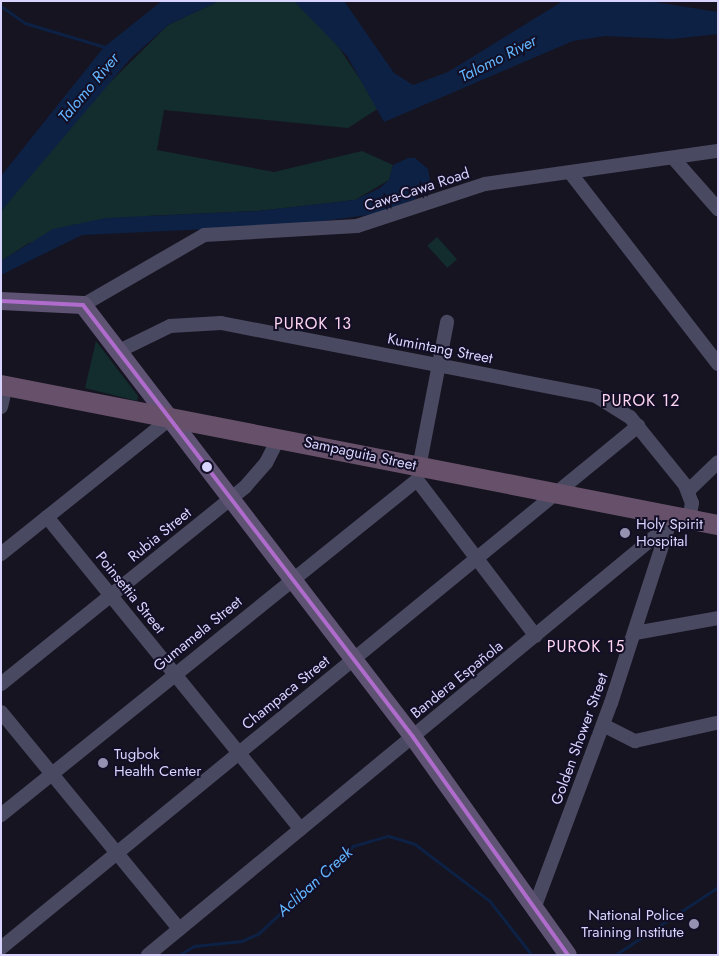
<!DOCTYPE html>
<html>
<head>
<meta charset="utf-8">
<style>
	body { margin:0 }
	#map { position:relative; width:719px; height:956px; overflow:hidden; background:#161421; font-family:Jost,sans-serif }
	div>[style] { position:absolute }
	.green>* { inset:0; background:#132c2d; transform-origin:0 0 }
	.water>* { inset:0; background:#0d2144 }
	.stream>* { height:2.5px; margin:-1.25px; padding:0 1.25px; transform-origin:1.25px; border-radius:1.25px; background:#0d2144 }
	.minor>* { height:14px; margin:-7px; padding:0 7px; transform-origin:7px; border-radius:7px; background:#4a4962 }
	.major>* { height:18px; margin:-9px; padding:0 9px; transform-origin:9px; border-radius:9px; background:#5e5373 }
	.highway>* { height:20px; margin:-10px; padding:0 10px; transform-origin:10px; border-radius:10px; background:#67516a }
	.bus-1>* { height:4px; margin:-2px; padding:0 2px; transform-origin:2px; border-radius:2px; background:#b06ccc }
	.dots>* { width:14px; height:14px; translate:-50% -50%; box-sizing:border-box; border:2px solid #130f26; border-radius:50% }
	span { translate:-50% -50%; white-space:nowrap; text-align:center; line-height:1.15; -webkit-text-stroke:4px #130f26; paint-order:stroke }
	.street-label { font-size:15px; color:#d9d4ff }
	.poi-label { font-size:15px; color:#d9d4ff }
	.left { translate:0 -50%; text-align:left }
	.right { translate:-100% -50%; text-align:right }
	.water-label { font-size:16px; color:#62b6ff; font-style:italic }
	.neighbourhood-label { font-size:16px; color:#ffd6f0; letter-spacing:1px }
	.frame { position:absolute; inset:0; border:2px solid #d9d4ff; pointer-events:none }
</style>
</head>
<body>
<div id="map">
	<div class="green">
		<div style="clip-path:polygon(219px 1px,294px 1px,330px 34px,379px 108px,348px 128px,164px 110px,157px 150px,274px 172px,362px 151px,393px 165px,389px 180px,355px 200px,258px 211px,147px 216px,29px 243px,1px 261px,1px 211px,87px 105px,168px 25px)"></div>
		<div style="left:437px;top:237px;width:30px;height:13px;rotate:48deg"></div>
		<div style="clip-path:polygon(96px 341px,138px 396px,137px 401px,85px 388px)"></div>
	</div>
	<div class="water">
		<div style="clip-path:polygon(162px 1px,219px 1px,168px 25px,130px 59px,1px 211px,1px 176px,104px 47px)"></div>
		<div style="clip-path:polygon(294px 1px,344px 1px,394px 73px,413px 85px,448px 72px,563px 1px,648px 1px,718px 12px,718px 34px,672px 39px,605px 36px,573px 41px,384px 122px,347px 56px)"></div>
		<div style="clip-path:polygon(408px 158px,415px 158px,428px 169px,431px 186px,415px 199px,375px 214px,294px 225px,82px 235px,1px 275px,1px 261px,53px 229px,106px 218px,258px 211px,355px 200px,380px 188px,389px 180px,393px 165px)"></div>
	</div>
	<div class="stream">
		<div style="left:1px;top:6px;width:29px;rotate:35deg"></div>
		<div style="left:25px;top:23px;width:84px;rotate:16.7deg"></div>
		<div style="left:179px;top:955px;width:17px;rotate:-31deg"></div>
		<div style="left:194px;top:946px;width:48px;rotate:-5.9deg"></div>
		<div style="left:242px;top:941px;width:17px;rotate:-24deg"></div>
		<div style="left:258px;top:934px;width:129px;rotate:-42.8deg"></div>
		<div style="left:353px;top:846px;width:37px;rotate:-16deg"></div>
		<div style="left:389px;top:836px;width:27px;rotate:17deg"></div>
		<div style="left:415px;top:844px;width:94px;rotate:37.2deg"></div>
		<div style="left:490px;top:901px;width:68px;rotate:52.1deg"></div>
		<div style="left:615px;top:955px;width:123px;rotate:-33.4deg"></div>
	</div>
	<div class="minor">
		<div style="left:674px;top:159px;width:67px;rotate:48.7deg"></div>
		<div style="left:572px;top:175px;width:239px;rotate:52.3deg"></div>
		<div style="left:83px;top:305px;width:140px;rotate:-30deg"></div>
		<div style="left:204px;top:235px;width:153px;rotate:-3.4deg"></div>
		<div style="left:357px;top:226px;width:135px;rotate:-18.2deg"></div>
		<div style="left:485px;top:184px;width:235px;rotate:-8.1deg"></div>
		<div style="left:119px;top:351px;width:57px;rotate:-26.1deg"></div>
		<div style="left:170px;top:326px;width:51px;rotate:-3.4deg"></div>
		<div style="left:221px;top:323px;width:382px;rotate:11deg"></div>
		<div style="left:596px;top:396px;width:40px;rotate:32deg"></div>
		<div style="left:630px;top:417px;width:87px;rotate:51deg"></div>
		<div style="left:685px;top:485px;width:19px;rotate:69deg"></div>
		<div style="left:692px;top:503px;width:17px;rotate:100deg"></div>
		<div style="left:1px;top:407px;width:22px;rotate:-77deg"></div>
		<div style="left:418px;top:473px;width:154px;rotate:-79.1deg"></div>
		<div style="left:417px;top:480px;width:196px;rotate:52.7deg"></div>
		<div style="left:689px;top:490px;width:40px;rotate:-44deg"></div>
		<div style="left:47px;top:517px;width:402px;rotate:50.9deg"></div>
		<div style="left:1px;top:554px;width:218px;rotate:-38.7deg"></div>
		<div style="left:635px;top:633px;width:84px;rotate:-10.2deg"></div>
		<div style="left:1px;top:684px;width:314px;rotate:-38.9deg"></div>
		<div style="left:245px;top:487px;width:32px;rotate:-49deg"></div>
		<div style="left:266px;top:463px;width:28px;rotate:-63deg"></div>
		<div style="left:1px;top:712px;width:281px;rotate:50.6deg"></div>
		<div style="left:603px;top:725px;width:36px;rotate:27deg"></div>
		<div style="left:635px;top:741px;width:83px;rotate:-12.5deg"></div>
		<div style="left:1px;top:815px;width:534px;rotate:-38.84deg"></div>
		<div style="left:535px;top:906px;width:217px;rotate:-69.5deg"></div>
		<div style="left:611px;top:703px;width:187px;rotate:-72deg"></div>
		<div style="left:1px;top:948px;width:824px;rotate:-39.33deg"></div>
		<div style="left:148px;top:955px;width:677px;rotate:-39.55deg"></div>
	</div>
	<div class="major">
		<div style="left:1px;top:301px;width:82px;rotate:2.8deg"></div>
		<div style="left:83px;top:305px;width:544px;rotate:52.62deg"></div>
		<div style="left:413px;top:737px;width:267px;rotate:54.6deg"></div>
	</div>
	<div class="highway">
		<div style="left:1px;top:385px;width:731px;rotate:11.05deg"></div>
	</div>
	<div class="bus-1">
		<div style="left:1px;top:301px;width:82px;rotate:2.8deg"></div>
		<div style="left:83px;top:305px;width:544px;rotate:52.62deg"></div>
		<div style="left:413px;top:737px;width:267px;rotate:54.6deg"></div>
	</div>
	<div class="dots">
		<div style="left:207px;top:467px;background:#d9d4ff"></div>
		<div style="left:625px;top:533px;background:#9591b1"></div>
		<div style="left:103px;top:763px;background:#9591b1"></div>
		<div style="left:694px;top:924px;background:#9591b1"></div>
	</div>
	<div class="street-label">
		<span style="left:417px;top:190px;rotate:-18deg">Cawa-Cawa Road</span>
		<span style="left:440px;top:349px;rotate:11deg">Kumintang Street</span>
		<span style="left:360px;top:454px;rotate:12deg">Sampaguita Street</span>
		<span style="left:160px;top:535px;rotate:-39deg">Rubia Street</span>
		<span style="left:130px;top:593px;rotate:51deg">Poinsettia Street</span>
		<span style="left:198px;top:634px;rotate:-39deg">Gumamela Street</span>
		<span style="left:457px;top:680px;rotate:-39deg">Bandera Española</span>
		<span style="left:286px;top:693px;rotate:-39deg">Champaca Street</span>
		<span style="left:580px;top:739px;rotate:-70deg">Golden Shower Street</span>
	</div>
	<div class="poi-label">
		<span class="left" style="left:636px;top:533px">Holy Spirit<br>Hospital</span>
		<span class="left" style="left:114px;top:763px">Tugbok<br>Health Center</span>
		<span class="right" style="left:684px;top:924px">National Police<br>Training Institute</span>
	</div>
	<div class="water-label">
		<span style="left:498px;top:59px;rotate:-27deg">Talomo River</span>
		<span style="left:89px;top:88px;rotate:-50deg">Talomo River</span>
		<span style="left:315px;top:882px;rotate:-42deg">Acliban Creek</span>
	</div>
	<div class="neighbourhood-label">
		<span style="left:313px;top:324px">PUROK 13</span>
		<span style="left:641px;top:401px">PUROK 12</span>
		<span style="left:586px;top:647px">PUROK 15</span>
	</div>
	<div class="frame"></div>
</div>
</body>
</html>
